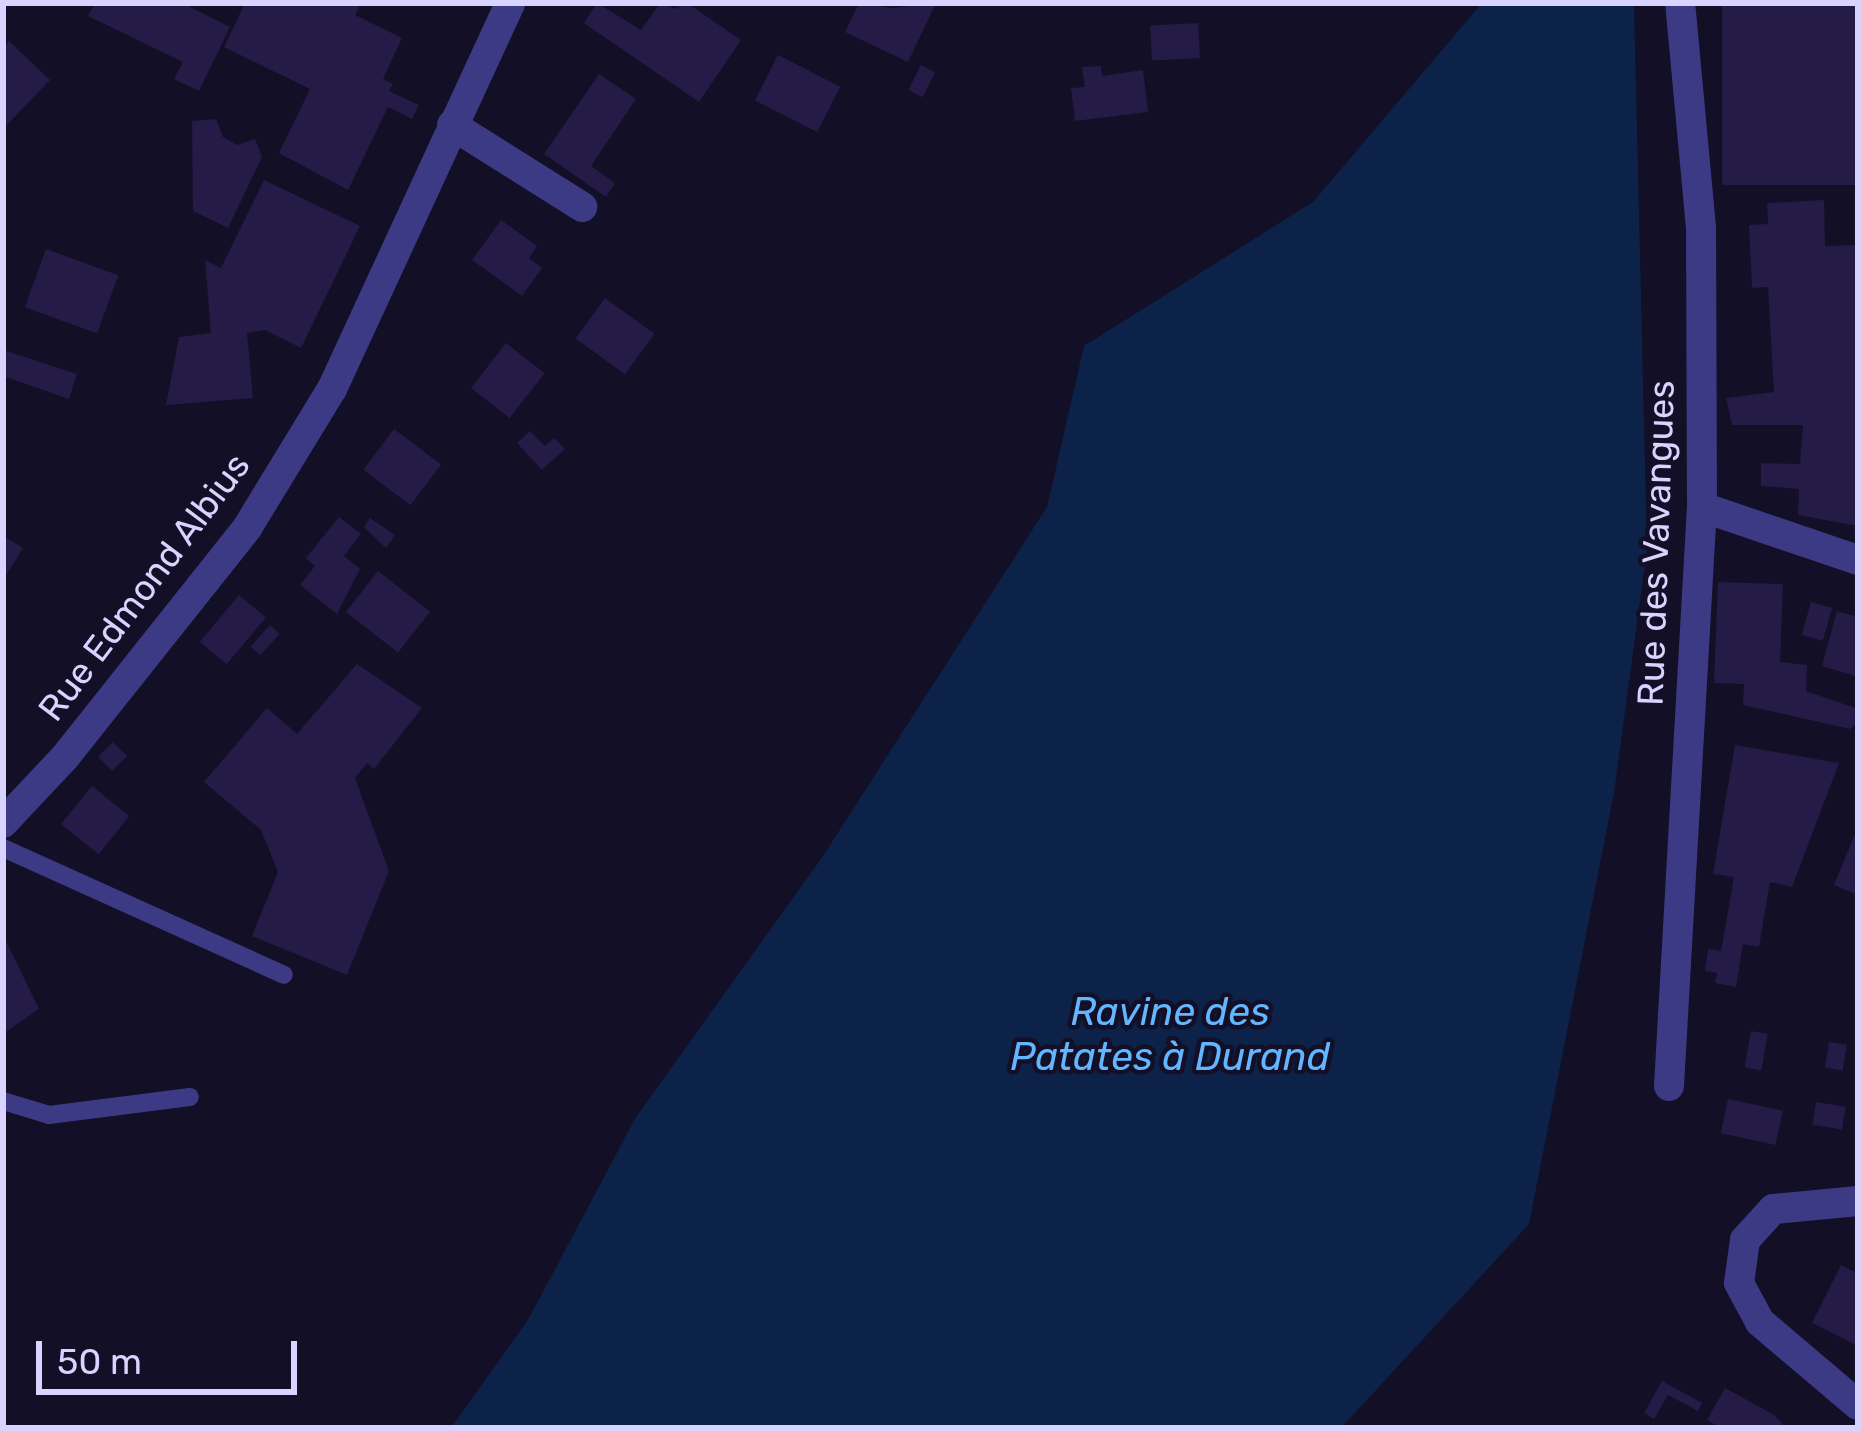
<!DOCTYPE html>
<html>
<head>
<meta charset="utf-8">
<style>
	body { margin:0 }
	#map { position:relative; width:1861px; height:1431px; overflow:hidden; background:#130f26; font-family:Rubik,sans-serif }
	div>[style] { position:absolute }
	.water>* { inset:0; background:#0c2248 }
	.building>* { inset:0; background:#241b47; transform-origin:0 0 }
	.service>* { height:18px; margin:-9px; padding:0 9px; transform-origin:9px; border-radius:9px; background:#3d3a85 }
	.minor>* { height:30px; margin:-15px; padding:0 15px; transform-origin:15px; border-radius:15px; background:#3d3a85 }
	span { translate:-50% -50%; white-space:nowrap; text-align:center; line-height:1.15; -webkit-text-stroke:9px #130f26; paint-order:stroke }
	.street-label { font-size:36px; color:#d9d4ff }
	.water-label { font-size:39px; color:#62b6ff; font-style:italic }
	.frame { position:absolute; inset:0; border:6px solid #d9d4ff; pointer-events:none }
	.scale { position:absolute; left:36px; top:1341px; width:261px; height:54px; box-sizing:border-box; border:6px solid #d9d4ff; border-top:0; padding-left:15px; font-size:36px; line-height:42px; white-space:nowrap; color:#d9d4ff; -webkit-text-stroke:9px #130f26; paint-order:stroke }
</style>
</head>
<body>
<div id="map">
	<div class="water">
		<div style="clip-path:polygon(1482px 3px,1634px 3px,1647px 549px,1614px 793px,1529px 1224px,1341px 1428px,451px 1428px,528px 1320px,636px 1117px,821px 859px,1047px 507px,1084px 346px,1313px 202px)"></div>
	</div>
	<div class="building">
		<div style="clip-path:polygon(95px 3px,182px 3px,230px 27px,199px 91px,174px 79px,183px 62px,88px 16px)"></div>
		<div style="clip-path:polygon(245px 3px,361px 3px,355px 15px,402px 38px,383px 79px,393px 84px,389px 91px,419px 105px,412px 119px,388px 107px,348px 190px,279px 153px,310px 89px,224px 47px)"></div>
		<div style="clip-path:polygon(597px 3px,641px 30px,660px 3px,675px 9px,687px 3px,741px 40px,699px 102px,584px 23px)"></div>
		<div style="clip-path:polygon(859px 3px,893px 8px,936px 3px,908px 62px,845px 32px)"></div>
		<div style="left:1722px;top:3px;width:136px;height:182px"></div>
		<div style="left:1198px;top:23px;width:35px;height:48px;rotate:87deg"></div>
		<div style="clip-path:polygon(9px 41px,50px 80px,3px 129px,3px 48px)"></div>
		<div style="left:778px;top:55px;width:70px;height:51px;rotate:27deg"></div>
		<div style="left:921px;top:65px;width:16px;height:28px;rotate:27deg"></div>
		<div style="clip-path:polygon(1101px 66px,1102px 76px,1143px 70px,1148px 112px,1075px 121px,1071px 88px,1085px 87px,1082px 67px)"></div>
		<div style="clip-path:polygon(599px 74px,636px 99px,591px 166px,615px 183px,606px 197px,544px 154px)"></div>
		<div style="clip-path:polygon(216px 119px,223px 137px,237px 145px,255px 139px,262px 157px,228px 228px,193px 211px,192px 121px)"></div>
		<div style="clip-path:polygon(264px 180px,360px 226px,301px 348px,265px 330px,247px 333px,253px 398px,166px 405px,179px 337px,211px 333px,205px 260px,221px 268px)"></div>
		<div style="clip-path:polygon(1824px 200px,1825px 246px,1858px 245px,1858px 526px,1798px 515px,1799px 489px,1761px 486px,1761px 463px,1800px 464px,1803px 425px,1732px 425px,1726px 398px,1774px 392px,1768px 287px,1752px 288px,1749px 225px,1768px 224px,1767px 203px)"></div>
		<div style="clip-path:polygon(501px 220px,537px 246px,529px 258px,542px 268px,522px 296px,472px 260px)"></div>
		<div style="left:46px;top:249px;width:77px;height:62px;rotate:20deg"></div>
		<div style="left:605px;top:298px;width:61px;height:50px;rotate:36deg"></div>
		<div style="left:506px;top:343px;width:49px;height:57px;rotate:38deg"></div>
		<div style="clip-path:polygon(3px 350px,77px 374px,69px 399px,3px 376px)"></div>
		<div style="left:394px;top:429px;width:59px;height:51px;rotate:37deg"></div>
		<div style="clip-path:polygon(530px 431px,545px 446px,554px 438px,565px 449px,542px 470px,517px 443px)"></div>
		<div style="clip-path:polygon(339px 517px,361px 534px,344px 556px,360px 569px,337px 614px,300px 585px,315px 566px,306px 558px)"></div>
		<div style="clip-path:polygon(370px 518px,395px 535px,386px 548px,364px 527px)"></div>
		<div style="clip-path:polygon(3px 536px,23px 548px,3px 580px)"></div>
		<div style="left:378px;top:571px;width:66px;height:52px;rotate:38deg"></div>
		<div style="clip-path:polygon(1718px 582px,1783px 584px,1780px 662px,1807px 665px,1806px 691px,1858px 709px,1858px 723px,1850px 729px,1743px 705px,1744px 684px,1714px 683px)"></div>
		<div style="left:239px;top:595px;width:35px;height:61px;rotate:40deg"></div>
		<div style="left:1811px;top:602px;width:22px;height:34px;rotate:16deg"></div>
		<div style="clip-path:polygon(1837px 611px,1858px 617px,1858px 677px,1822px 666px)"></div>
		<div style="left:270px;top:625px;width:13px;height:29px;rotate:42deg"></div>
		<div style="clip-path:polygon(357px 664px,422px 708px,374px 769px,367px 763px,355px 778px,389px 871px,347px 975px,252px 936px,278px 872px,261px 830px,204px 782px,267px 708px,297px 734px)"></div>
		<div style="left:113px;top:742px;width:20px;height:21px;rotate:45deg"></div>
		<div style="clip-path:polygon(1735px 745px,1839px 763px,1792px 887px,1770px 882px,1759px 947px,1743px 944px,1736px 987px,1715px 983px,1717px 973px,1705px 971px,1708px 949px,1721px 951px,1734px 877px,1713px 874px)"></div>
		<div style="left:92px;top:786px;width:48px;height:49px;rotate:39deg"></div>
		<div style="clip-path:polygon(1854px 836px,1858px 837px,1858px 895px,1834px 885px)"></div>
		<div style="clip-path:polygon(3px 935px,39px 1009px,3px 1034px)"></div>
		<div style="left:1751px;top:1031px;width:17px;height:37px;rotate:10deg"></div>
		<div style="left:1829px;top:1042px;width:18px;height:26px;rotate:9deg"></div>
		<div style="left:1728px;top:1099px;width:56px;height:35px;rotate:12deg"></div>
		<div style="left:1816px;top:1102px;width:30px;height:23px;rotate:9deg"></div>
		<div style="clip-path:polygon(1841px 1265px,1855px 1272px,1858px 1266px,1858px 1346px,1812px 1323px)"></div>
		<div style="clip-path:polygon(1662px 1381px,1702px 1403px,1698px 1411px,1668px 1395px,1654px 1419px,1644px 1413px)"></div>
		<div style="clip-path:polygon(1725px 1388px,1774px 1415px,1786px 1428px,1721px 1428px,1707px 1420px)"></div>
	</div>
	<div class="service">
		<div style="left:3px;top:848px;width:308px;rotate:24.3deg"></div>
		<div style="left:3px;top:1101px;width:48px;rotate:16.9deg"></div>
		<div style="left:49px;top:1115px;width:142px;rotate:-7.3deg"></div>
	</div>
	<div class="minor">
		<div style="left:452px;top:125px;width:154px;rotate:32.2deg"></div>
		<div style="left:1702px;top:507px;width:165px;rotate:18.8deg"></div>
		<div style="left:3px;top:823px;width:91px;rotate:-46.8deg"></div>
		<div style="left:65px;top:757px;width:293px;rotate:-51.5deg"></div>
		<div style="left:247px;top:528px;width:163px;rotate:-58.6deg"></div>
		<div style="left:332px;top:389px;width:425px;rotate:-65.2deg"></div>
		<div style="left:1669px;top:1086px;width:580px;rotate:-86.74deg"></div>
		<div style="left:1702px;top:507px;width:279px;rotate:-90.2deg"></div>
		<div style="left:1701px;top:228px;width:226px;rotate:-95.3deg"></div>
		<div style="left:1858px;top:1201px;width:85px;rotate:174.6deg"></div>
		<div style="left:1773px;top:1209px;width:42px;rotate:132.1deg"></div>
		<div style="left:1745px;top:1240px;width:43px;rotate:97.9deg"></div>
		<div style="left:1739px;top:1283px;width:44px;rotate:61.7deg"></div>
		<div style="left:1760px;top:1322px;width:128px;rotate:40.3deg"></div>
	</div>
	<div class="street-label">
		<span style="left:1656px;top:543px;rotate:-88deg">Rue des Vavangues</span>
		<span style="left:144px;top:587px;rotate:-53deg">Rue Edmond Albius</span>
	</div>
	<div class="water-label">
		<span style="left:1170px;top:1035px">Ravine des<br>Patates à Durand</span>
	</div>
	<div class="frame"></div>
	<div class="scale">50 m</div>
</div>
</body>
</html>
